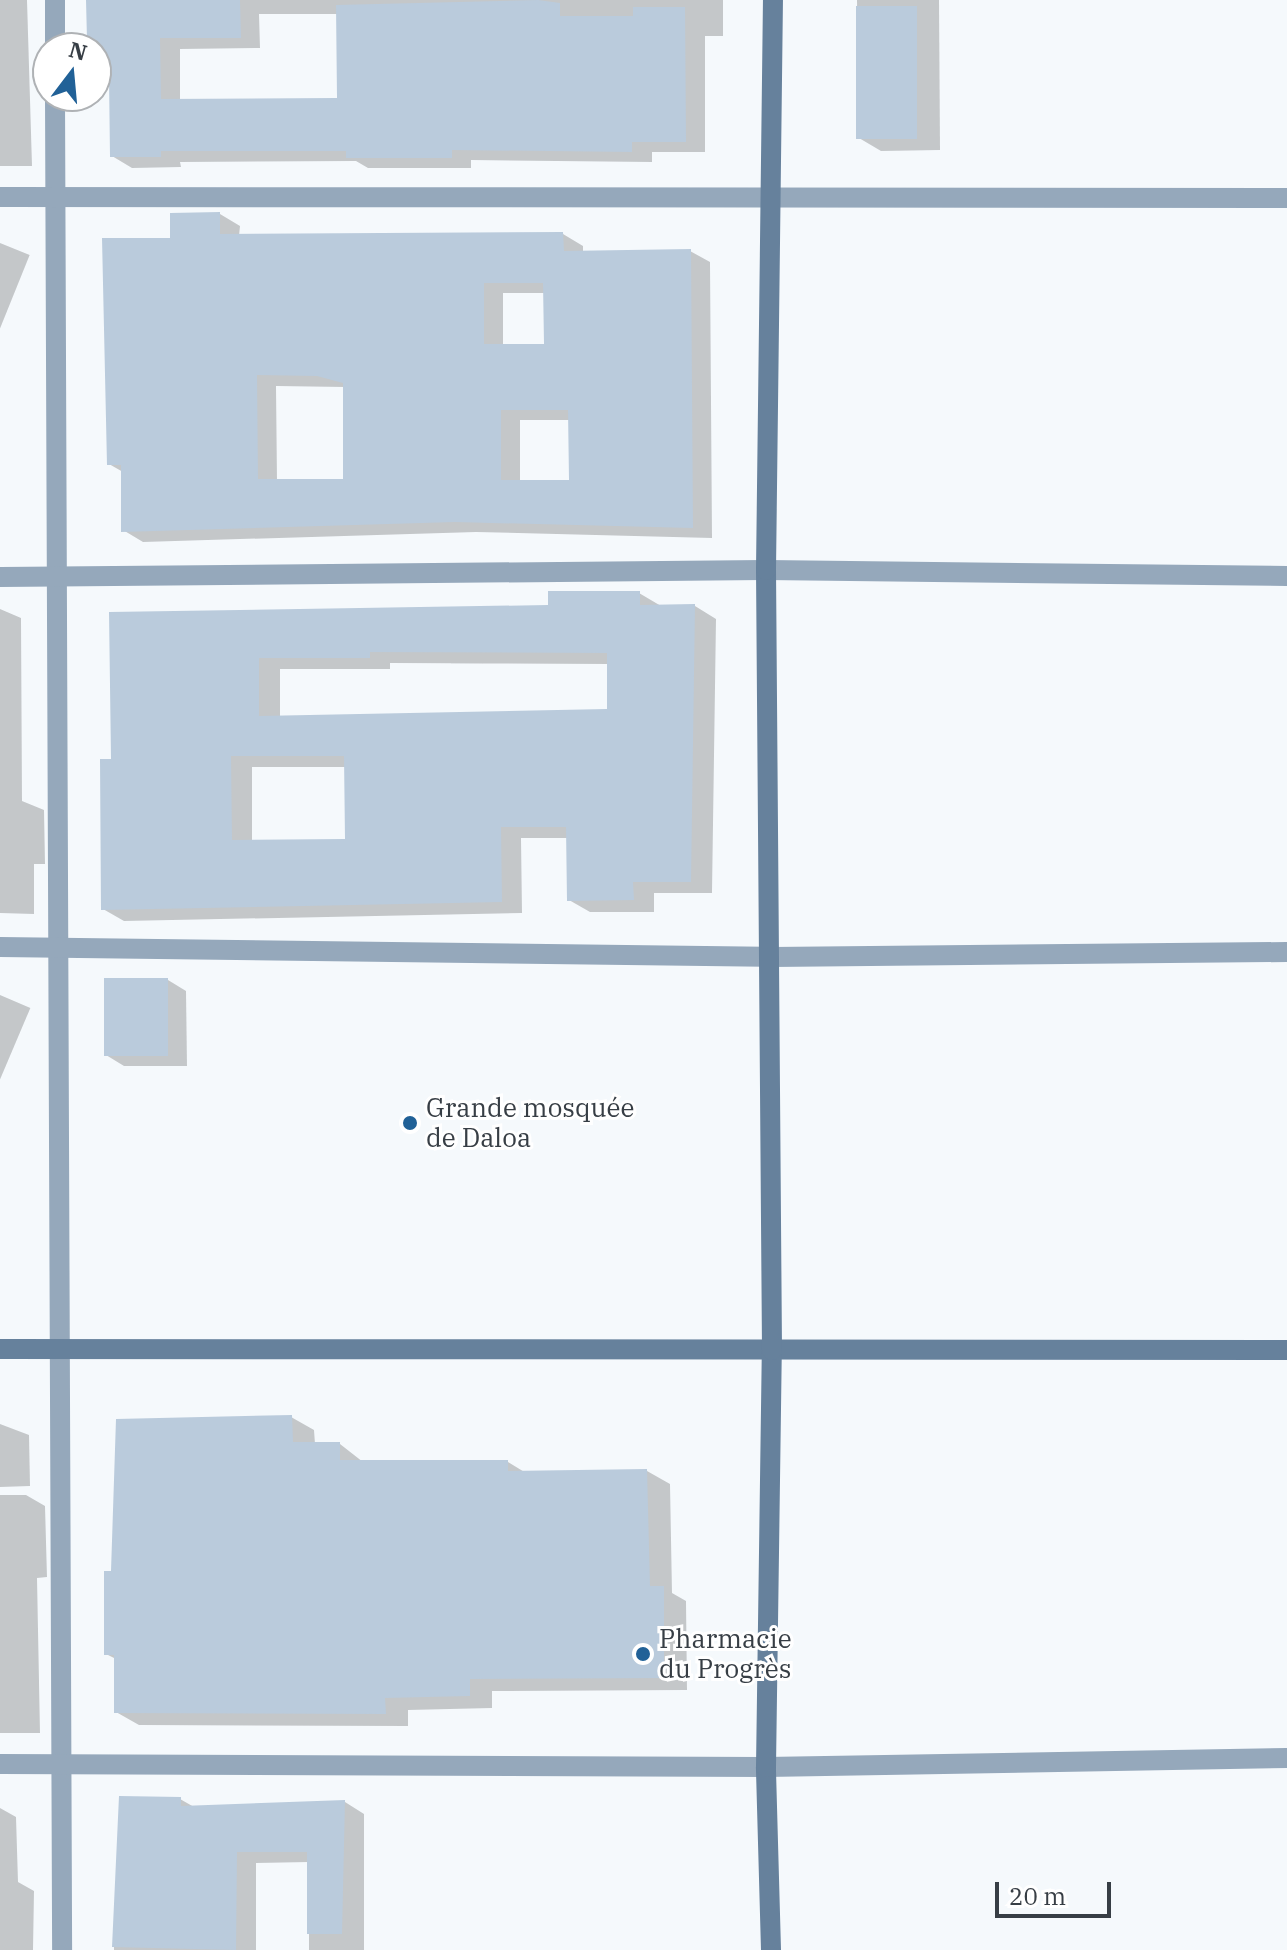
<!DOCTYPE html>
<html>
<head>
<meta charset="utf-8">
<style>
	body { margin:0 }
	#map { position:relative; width:1287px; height:1950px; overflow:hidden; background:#f5f9fc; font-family:"IBM Plex Serif",serif }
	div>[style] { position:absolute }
	.shadow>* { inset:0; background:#0003; transform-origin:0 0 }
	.building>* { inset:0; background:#bacbdc; transform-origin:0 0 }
	.street>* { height:20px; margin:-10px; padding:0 10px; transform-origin:10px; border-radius:10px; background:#95a8bb }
	.secondary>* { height:20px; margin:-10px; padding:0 10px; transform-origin:10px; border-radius:10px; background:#66819c }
	.dots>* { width:22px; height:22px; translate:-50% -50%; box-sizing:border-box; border:4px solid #fff; border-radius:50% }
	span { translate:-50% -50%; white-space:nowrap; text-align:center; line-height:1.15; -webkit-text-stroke:6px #fff; paint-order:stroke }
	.poi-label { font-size:26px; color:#373e45 }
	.left { translate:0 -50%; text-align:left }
	.north { position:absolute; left:32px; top:32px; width:80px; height:80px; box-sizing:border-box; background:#fff; border:2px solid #afb2b5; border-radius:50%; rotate:16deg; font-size:22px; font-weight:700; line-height:32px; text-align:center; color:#373e45 }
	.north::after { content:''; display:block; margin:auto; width:28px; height:36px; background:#216197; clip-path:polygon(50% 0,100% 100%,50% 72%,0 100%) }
	.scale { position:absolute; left:995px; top:1882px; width:116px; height:36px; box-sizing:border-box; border:4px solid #373e45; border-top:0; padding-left:10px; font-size:24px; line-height:28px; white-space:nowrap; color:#373e45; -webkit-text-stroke:6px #fff; paint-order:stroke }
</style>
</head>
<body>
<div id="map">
	<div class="shadow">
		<div style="clip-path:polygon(0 0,27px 0,32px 166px,0 166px)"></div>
		<div style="clip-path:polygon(evenodd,88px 0,723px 0,723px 36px,705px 36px,705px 152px,652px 152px,652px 162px,471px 160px,471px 168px,368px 168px,356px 161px,180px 162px,181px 167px,132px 168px,112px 156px,112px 88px,96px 80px,96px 48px,89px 48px,88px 0,259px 14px,338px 14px,339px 100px,180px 101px,180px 49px,260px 48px,259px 14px)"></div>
		<div style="clip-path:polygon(857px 0,939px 0,940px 150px,881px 151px,859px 138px)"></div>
		<div style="clip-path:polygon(evenodd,220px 214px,240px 226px,239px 236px,563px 234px,583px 246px,583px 253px,690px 251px,710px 262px,712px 538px,476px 532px,143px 542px,123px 530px,123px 472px,109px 464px,172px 240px,220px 214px,503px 293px,545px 293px,546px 346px,503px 346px,503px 293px,220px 214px,276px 386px,345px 387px,345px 481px,277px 481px,276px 386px,220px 214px,520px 420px,571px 420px,571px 482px,520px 482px,520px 420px)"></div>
		<div style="left:0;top:243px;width:32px;height:305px;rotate:22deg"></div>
		<div style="clip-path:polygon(evenodd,639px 593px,661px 606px,695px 606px,716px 619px,712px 893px,654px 893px,654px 912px,590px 912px,569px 900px,568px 838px,521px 838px,522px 913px,124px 921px,103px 909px,113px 761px,111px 614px,550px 607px,639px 593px,390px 663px,609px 664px,609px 711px,280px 718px,280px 669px,390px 669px,390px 663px,639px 593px,252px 767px,346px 767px,347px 841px,252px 842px,252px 767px)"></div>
		<div style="clip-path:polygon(0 609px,21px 618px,22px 801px,44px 810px,45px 864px,34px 864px,34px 914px,0 913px)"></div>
		<div style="clip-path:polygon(168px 980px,186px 991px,187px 1066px,124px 1066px,106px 1055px)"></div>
		<div style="left:0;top:995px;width:33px;height:306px;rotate:23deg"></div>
		<div style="clip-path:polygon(291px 1417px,314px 1430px,315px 1444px,340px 1444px,363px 1462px,508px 1462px,526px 1473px,647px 1471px,670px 1484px,672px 1593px,686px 1601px,687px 1690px,492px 1691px,492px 1708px,408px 1710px,408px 1726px,139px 1725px,116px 1712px,116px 1659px,106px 1654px,113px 1573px)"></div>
		<div style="clip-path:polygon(0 1424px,29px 1435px,30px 1486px,0 1487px)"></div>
		<div style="clip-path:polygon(0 1495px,26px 1495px,45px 1506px,47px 1577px,37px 1578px,40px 1733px,0 1733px)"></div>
		<div style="clip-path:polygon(180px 1799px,194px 1807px,345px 1802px,364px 1814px,364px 1950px,309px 1950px,309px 1862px,256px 1863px,256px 1950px,114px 1950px,114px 1904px)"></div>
		<div style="clip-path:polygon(0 1808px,16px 1817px,18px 1882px,34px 1891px,33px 1950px,0 1950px)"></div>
	</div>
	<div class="building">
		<div style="clip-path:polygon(86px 0,240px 0,241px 38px,160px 38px,161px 99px,337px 98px,336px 5px,538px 0,560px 3px,560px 16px,633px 16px,633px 7px,685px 7px,686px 142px,632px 142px,632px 152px,452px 150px,452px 158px,346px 158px,346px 151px,161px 151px,161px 157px,110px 157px,109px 77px,96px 77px,96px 40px,87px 40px)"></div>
		<div style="left:856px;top:6px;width:61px;height:133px"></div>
		<div style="clip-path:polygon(evenodd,220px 212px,220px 234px,563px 232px,564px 251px,691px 249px,693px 528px,455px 522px,121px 532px,121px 465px,107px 465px,102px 238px,170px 238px,170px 213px,220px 212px,484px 283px,543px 283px,544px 344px,484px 344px,484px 283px,220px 212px,257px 375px,317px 376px,343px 383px,343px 479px,258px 479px,257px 375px,220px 212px,501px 410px,568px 410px,569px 480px,501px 480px,501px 410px)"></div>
		<div style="clip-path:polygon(evenodd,548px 591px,640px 591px,640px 605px,695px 604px,691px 882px,633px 882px,634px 900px,567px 901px,566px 827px,501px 827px,502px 902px,101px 910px,100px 759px,111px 759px,109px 612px,548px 605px,548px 591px,370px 652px,607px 653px,607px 709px,259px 716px,259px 658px,370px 658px,370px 652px,548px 591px,231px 756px,344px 756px,345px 839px,232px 840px,231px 756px)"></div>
		<div style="left:104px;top:978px;width:64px;height:78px"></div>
		<div style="clip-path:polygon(292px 1415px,293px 1442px,340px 1442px,340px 1460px,508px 1460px,508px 1471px,647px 1469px,650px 1586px,664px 1586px,664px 1678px,470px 1679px,470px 1696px,385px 1698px,386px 1714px,114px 1713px,114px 1655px,104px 1655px,104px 1571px,111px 1571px,116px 1419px)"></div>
		<div style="clip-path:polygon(119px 1796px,181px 1797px,181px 1806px,345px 1800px,342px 1934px,307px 1934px,307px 1852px,237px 1852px,236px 1950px,112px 1947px)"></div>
	</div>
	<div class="street">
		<div style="left:55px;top:0;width:48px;rotate:90deg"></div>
		<div style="left:55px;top:96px;width:1854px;rotate:89.78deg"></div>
		<div style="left:0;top:197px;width:1287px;rotate:0.04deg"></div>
		<div style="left:0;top:577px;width:766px;rotate:-0.52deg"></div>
		<div style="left:766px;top:570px;width:521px;rotate:0.66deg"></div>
		<div style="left:0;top:947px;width:772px;rotate:0.74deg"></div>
		<div style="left:772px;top:957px;width:515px;rotate:-0.56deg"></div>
		<div style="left:0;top:1764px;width:766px;rotate:0.22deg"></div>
		<div style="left:766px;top:1767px;width:521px;rotate:-0.99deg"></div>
	</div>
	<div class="secondary">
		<div style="left:0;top:1349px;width:1287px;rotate:0.04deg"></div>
		<div style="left:771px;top:1950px;width:183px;rotate:-91.6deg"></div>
		<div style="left:766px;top:1767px;width:417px;rotate:-89.2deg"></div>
		<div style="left:772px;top:1350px;width:780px;rotate:-90.44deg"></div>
		<div style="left:766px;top:570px;width:570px;rotate:-89.3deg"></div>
	</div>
	<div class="dots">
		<div style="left:410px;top:1123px;background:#216197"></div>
		<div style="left:643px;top:1654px;background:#216197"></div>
	</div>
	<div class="poi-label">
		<span class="left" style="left:426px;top:1123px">Grande mosquée<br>de Daloa</span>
		<span class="left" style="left:659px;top:1654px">Pharmacie<br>du Progrès</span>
	</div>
	<div class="north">N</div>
	<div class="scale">20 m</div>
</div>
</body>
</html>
